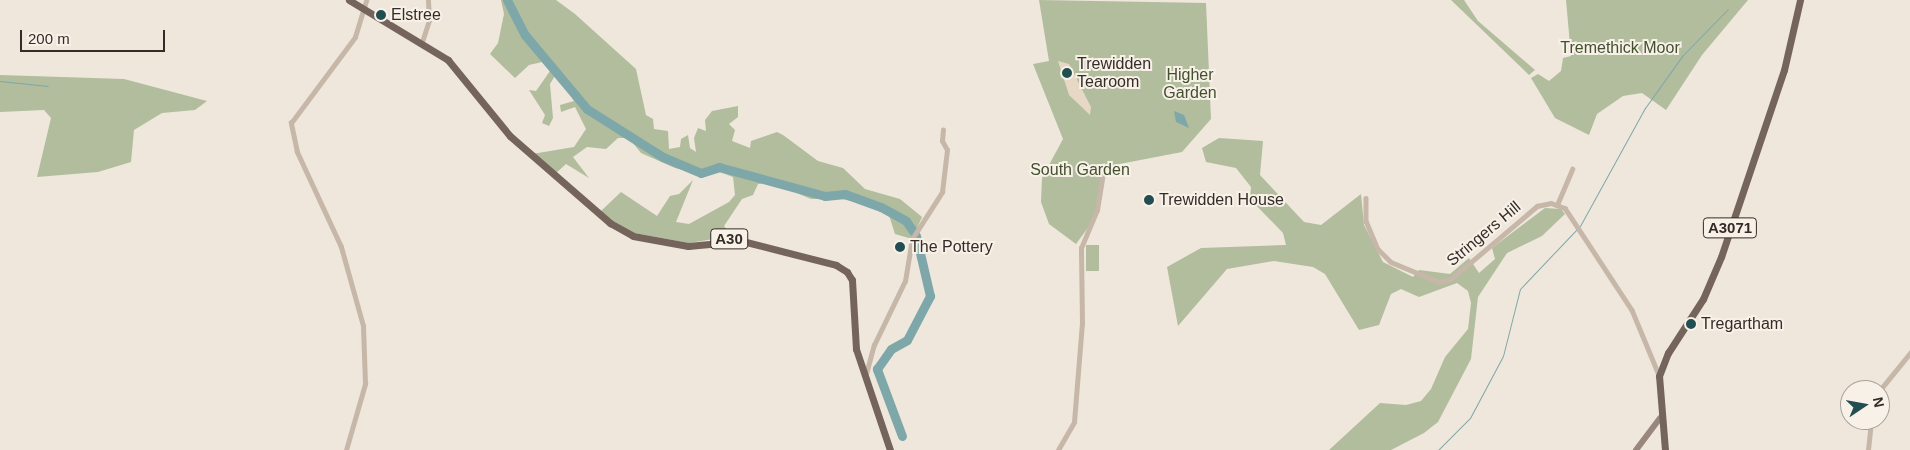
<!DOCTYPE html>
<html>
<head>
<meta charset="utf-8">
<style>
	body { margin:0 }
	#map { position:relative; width:1910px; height:450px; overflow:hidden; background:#efe7dc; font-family:Helvetica,sans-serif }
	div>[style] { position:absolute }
	.green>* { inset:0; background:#b1bd9d; transform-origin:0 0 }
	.plaza>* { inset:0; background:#e6d8c4 }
	.water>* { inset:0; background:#7ea7aa }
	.stream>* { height:1px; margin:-0.5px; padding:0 0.5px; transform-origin:0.5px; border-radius:0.5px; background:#7ea7aa }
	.river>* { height:9px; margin:-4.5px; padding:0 4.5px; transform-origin:4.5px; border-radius:4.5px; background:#7ea7aa }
	.minor>* { height:4.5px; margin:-2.25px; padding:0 2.25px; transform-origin:2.25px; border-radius:2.25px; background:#c6b7a9 }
	.secondary>* { height:6px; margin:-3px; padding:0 3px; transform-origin:3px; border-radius:3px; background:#9a877b }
	.primary>* { height:7px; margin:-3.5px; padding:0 3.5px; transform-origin:3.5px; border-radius:3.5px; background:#75645b }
	.dots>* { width:14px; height:14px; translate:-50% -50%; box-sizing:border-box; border:2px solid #f7f1e8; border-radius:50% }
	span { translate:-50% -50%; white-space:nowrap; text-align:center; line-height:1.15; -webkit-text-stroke:4px #f7f1e8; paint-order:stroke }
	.shield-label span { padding:1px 4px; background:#f7f1e8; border:1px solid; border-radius:4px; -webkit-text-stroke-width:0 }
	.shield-label { font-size:15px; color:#342c28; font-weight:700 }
	.poi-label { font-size:16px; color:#342c28 }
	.left { translate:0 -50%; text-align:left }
	.park-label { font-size:16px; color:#43502e }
	.street-label { font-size:16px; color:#342c28 }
	.north { position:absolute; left:1840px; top:380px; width:50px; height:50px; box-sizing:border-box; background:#f7f1e8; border:1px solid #a9a29b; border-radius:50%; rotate:78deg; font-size:14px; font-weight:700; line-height:20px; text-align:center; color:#342c28 }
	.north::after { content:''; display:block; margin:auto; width:18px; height:22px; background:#224d51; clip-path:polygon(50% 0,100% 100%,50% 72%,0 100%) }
	.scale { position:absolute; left:20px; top:30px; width:145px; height:22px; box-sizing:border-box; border:2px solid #342c28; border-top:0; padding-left:6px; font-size:15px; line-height:18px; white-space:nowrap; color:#342c28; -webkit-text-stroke:4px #f7f1e8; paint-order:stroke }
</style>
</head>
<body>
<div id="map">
	<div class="green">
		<div style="clip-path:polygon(501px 0,556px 0,575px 14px,636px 69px,646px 115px,653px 119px,654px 129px,668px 131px,669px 149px,680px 147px,681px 139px,688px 135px,690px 148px,696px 152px,694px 138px,698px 128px,706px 131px,705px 120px,712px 111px,738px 106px,738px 117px,729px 124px,735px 130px,732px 141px,750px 148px,751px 141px,777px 132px,783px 135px,818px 161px,843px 168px,865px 189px,900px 199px,922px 217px,912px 239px,895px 234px,887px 209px,842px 199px,811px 199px,773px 183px,758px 184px,753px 195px,742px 199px,724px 226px,732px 236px,689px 243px,634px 233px,614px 222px,601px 211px,621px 192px,657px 216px,670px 196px,679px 194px,693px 180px,676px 222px,689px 224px,729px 202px,735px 195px,733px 177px,717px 171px,700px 174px,675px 168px,641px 153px,629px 138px,618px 138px,606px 149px,587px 147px,573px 157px,589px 178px,566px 164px,555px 174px,532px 154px,574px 147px,586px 129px,575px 107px,561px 112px,560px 105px,574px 101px,556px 74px,550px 84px,553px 118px,549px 126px,542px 123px,545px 115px,529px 90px,536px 91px,550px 71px,542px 62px,529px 65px,515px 78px,490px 54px,498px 43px,504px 14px)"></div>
		<div style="clip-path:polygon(1039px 0,1206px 3px,1211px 119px,1182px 152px,1104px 167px,1095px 218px,1076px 244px,1049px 224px,1041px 202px,1042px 178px,1063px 139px,1033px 64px,1049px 61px)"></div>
		<div style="clip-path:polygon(1451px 0,1464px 0,1478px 21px,1535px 70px,1529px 75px)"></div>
		<div style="clip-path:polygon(1566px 0,1748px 0,1702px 55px,1666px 110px,1642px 93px,1623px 96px,1597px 114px,1589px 135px,1555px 118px,1531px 78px,1538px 74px,1549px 81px,1561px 71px,1563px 58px,1571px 56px)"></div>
		<div style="clip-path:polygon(0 75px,124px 79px,207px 101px,195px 110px,162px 113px,134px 130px,131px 162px,98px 172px,37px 177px,51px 118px,44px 110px,0 112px)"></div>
		<div style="clip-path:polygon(1219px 138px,1263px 141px,1260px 175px,1304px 222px,1321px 225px,1361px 194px,1364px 225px,1383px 262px,1413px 277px,1419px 270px,1450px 274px,1469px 258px,1479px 273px,1495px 259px,1492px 248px,1545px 208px,1561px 209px,1565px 214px,1542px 236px,1507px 253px,1478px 297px,1471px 359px,1438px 422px,1424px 433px,1391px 450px,1329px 450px,1380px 403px,1406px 405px,1421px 401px,1431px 389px,1445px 357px,1468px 329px,1471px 303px,1468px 291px,1457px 283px,1419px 297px,1401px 289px,1391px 294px,1379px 325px,1359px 330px,1325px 274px,1313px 267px,1274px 261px,1227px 269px,1178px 326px,1167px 267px,1201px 248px,1286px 245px,1283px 233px,1250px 199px,1251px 187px,1236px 168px,1206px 162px,1202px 148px)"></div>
		<div style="left:1099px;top:245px;width:26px;height:13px;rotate:90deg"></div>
	</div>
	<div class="plaza">
		<div style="clip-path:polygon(1058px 61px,1069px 64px,1091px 107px,1090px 115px,1069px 95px)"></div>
	</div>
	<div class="water">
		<div style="clip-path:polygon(1174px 111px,1184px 115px,1189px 128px,1176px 122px)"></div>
	</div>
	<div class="stream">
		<div style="left:0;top:81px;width:48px;rotate:5.9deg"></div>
		<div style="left:1580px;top:226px;width:135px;rotate:-61.2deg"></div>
		<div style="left:1645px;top:108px;width:65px;rotate:-54.4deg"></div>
		<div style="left:1683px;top:55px;width:64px;rotate:-45.6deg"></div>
		<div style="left:1438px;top:450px;width:45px;rotate:-45deg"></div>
		<div style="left:1470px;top:418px;width:70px;rotate:-62deg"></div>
		<div style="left:1503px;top:356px;width:69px;rotate:-75.8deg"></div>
		<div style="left:1520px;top:289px;width:83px;rotate:-46.5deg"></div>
	</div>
	<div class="river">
		<div style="left:507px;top:0;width:39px;rotate:63deg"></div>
		<div style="left:525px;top:35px;width:97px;rotate:50deg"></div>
		<div style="left:587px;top:109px;width:90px;rotate:32.3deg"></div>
		<div style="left:663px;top:157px;width:41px;rotate:22.8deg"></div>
		<div style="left:701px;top:173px;width:19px;rotate:-18deg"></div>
		<div style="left:719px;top:167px;width:110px;rotate:15.3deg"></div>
		<div style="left:825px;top:196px;width:20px;rotate:-6deg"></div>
		<div style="left:845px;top:194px;width:38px;rotate:20deg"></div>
		<div style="left:881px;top:207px;width:29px;rotate:29deg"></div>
		<div style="left:906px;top:221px;width:12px;rotate:55deg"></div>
		<div style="left:902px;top:436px;width:72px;rotate:-110.5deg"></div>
		<div style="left:877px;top:369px;width:24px;rotate:-55deg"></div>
		<div style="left:891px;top:349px;width:18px;rotate:-29deg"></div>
		<div style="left:907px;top:340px;width:50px;rotate:-62.4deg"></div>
		<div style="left:930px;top:296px;width:62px;rotate:-103.1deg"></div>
	</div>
	<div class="minor">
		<div style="left:422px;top:42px;width:23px;rotate:-72deg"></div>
		<div style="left:429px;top:20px;width:20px;rotate:-93deg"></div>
		<div style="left:1366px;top:198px;width:23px;rotate:90deg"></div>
		<div style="left:1366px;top:221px;width:30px;rotate:67deg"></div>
		<div style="left:1378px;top:249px;width:18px;rotate:45deg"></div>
		<div style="left:1391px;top:262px;width:52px;rotate:22.6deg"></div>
		<div style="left:1439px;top:282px;width:12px;rotate:-14deg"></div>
		<div style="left:1451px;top:279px;width:113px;rotate:-40.3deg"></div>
		<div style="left:1537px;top:206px;width:14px;rotate:-12deg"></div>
		<div style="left:1551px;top:203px;width:15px;rotate:20deg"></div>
		<div style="left:1565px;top:208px;width:122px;rotate:56.7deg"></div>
		<div style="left:1632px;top:310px;width:70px;rotate:67.4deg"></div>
		<div style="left:1557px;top:205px;width:39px;rotate:-67deg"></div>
		<div style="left:866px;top:374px;width:30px;rotate:-75deg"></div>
		<div style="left:874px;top:345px;width:71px;rotate:-64.2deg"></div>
		<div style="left:905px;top:281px;width:43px;rotate:-80.5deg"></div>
		<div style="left:912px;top:239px;width:56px;rotate:-57.4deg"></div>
		<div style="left:942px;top:192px;width:42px;rotate:-83.2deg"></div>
		<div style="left:947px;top:150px;width:10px;rotate:-119deg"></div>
		<div style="left:942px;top:141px;width:11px;rotate:-85deg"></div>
		<div style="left:1880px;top:390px;width:48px;rotate:-51deg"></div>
		<div style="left:346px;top:450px;width:69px;rotate:-73.9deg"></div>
		<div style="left:365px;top:384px;width:58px;rotate:-92deg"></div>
		<div style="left:363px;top:326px;width:82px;rotate:-105.6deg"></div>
		<div style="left:341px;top:247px;width:105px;rotate:-114.9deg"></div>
		<div style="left:297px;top:152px;width:30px;rotate:-102deg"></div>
		<div style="left:291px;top:123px;width:107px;rotate:-53.3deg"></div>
		<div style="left:355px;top:37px;width:39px;rotate:-73deg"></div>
		<div style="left:1058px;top:450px;width:32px;rotate:-60deg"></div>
		<div style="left:1074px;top:422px;width:99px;rotate:-85.4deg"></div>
		<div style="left:1082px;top:323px;width:75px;rotate:-90.8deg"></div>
		<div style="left:1081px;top:248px;width:41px;rotate:-67.2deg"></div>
		<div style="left:1097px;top:210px;width:44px;rotate:-80.8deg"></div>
		<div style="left:1868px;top:450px;width:30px;rotate:-84deg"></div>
	</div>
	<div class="secondary">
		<div style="left:1636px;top:450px;width:40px;rotate:-53deg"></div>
	</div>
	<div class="primary">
		<div style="left:349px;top:0;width:116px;rotate:31.2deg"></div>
		<div style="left:448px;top:60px;width:98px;rotate:50.8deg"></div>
		<div style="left:510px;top:136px;width:133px;rotate:41deg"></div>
		<div style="left:610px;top:223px;width:26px;rotate:29deg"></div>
		<div style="left:633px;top:236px;width:56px;rotate:10.3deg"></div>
		<div style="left:688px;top:246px;width:54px;rotate:-5.3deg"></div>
		<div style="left:742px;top:241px;width:97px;rotate:14.3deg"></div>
		<div style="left:836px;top:265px;width:13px;rotate:32deg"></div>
		<div style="left:847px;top:272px;width:9px;rotate:58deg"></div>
		<div style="left:852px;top:280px;width:69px;rotate:86.7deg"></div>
		<div style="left:856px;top:349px;width:107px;rotate:71.4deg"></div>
		<div style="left:1665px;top:450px;width:74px;rotate:-94.6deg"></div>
		<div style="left:1659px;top:376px;width:25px;rotate:-69deg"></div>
		<div style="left:1668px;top:353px;width:64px;rotate:-57.1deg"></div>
		<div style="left:1703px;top:299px;width:46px;rotate:-66.8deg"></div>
		<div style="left:1721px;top:257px;width:197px;rotate:-71.4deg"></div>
		<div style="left:1784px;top:70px;width:72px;rotate:-77.1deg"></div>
	</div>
	<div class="dots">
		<div style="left:381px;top:15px;background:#224d51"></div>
		<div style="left:1067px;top:73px;background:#224d51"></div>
		<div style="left:1149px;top:200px;background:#224d51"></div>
		<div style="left:900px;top:247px;background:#224d51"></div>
		<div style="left:1691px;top:324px;background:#224d51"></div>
	</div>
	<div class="shield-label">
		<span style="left:1730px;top:228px">A3071</span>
		<span style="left:729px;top:239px">A30</span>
	</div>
	<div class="poi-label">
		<span class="left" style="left:391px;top:15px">Elstree</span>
		<span class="left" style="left:1077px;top:73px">Trewidden<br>Tearoom</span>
		<span class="left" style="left:1159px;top:200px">Trewidden House</span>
		<span class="left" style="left:910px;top:247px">The Pottery</span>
		<span class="left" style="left:1701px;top:324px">Tregartham</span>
	</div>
	<div class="park-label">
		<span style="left:1620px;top:48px">Tremethick Moor</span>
		<span style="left:1190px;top:84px">Higher<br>Garden</span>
		<span style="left:1080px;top:170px">South Garden</span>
	</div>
	<div class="street-label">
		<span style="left:1484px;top:234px;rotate:-40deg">Stringers Hill</span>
	</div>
	<div class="north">N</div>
	<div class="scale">200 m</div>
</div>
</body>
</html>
